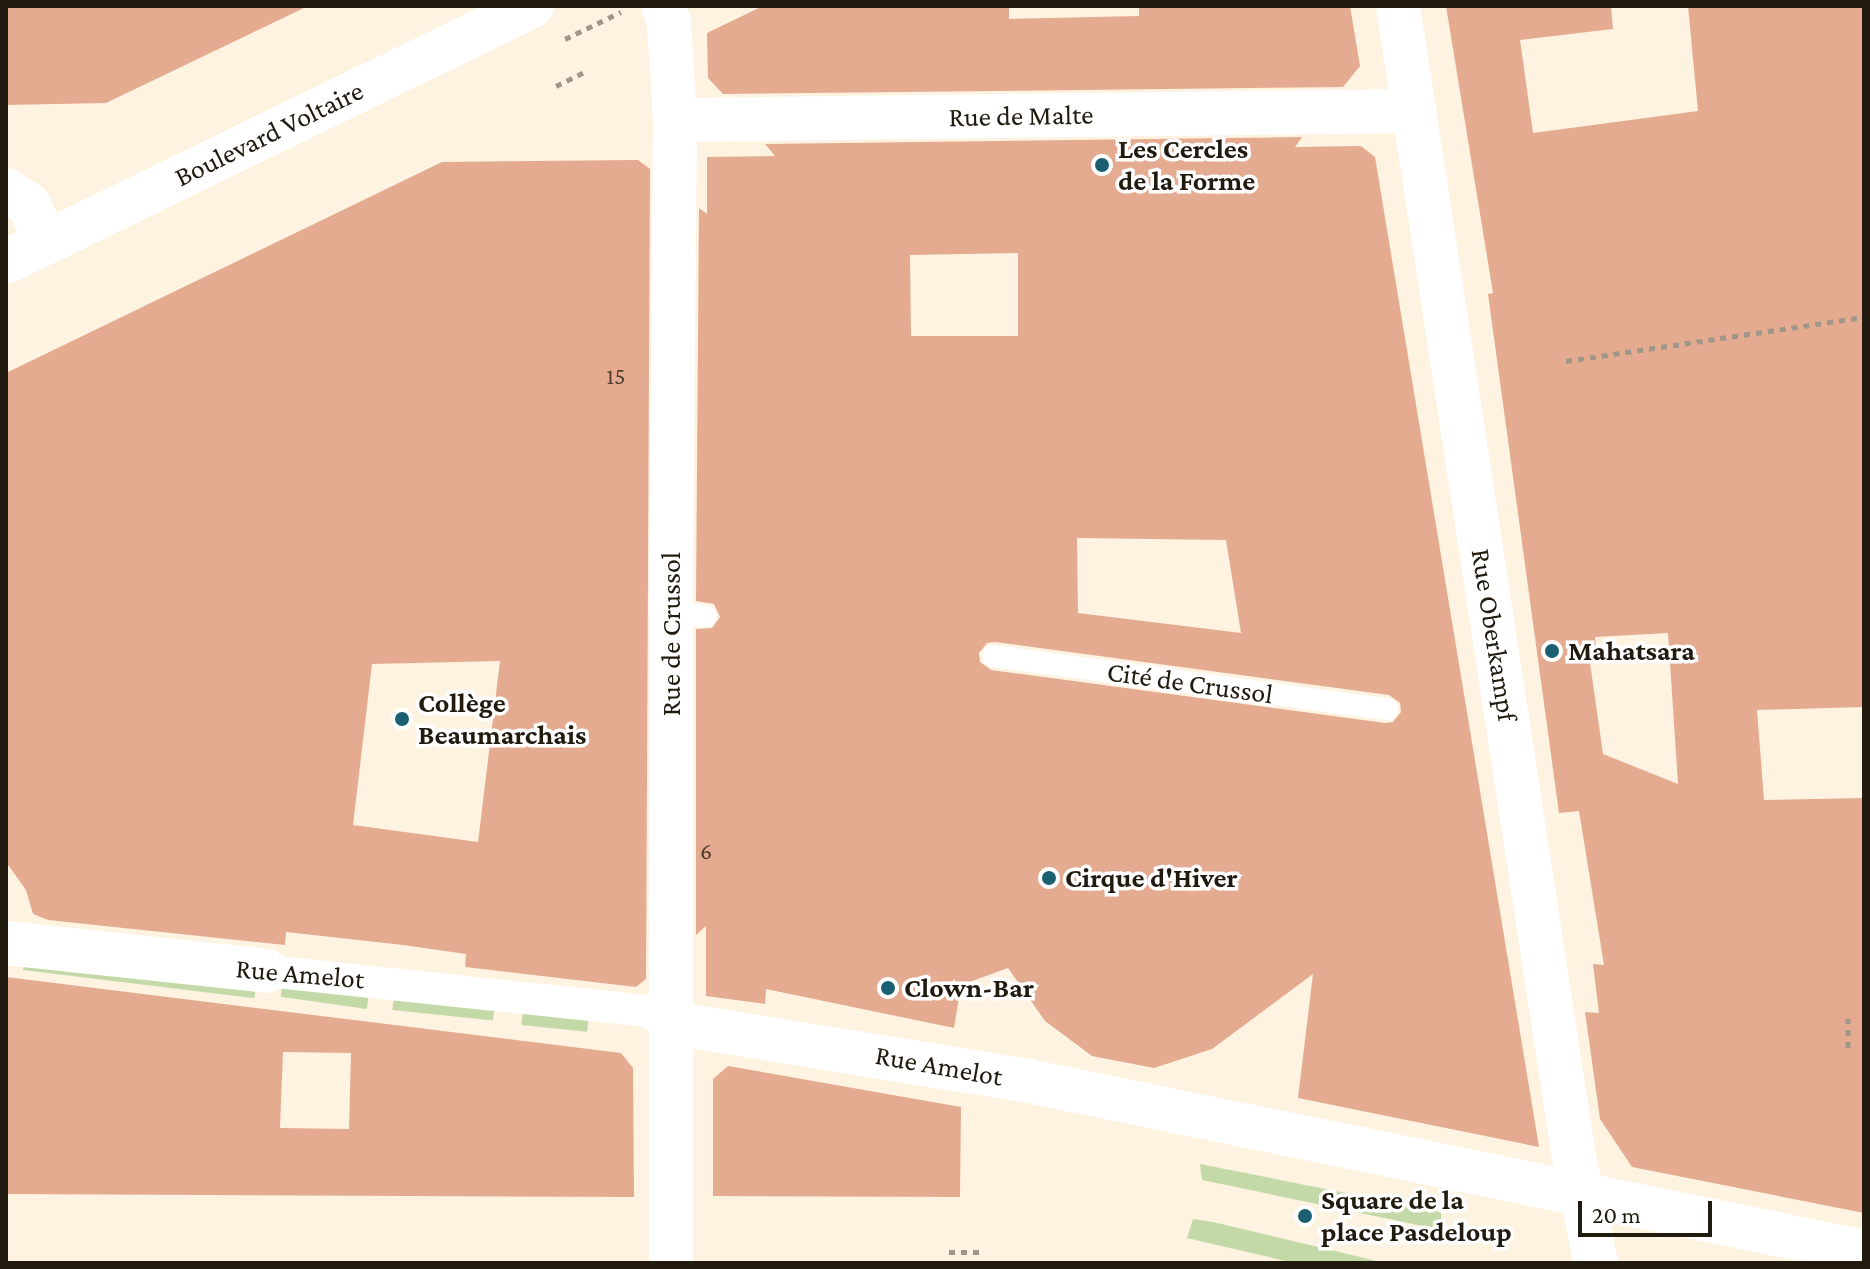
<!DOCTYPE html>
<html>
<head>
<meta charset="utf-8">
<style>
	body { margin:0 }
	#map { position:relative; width:1870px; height:1269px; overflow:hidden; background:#fef2e1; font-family:"Crimson Pro",serif }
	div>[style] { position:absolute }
	.green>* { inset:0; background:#c3d9a7; transform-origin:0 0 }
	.building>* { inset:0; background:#e4ab90 }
	.path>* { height:5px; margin-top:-2.5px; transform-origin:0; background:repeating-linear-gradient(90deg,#a19789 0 6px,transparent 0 12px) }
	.service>* { height:22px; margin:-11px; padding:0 11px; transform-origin:11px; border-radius:11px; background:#fff }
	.pedestrian>* { height:32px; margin:-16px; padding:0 16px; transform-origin:16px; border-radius:16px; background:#fff }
	.minor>* { height:44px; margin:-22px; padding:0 22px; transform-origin:22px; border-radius:22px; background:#fff }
	.tertiary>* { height:44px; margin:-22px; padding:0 22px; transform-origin:22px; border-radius:22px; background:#fff }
	.secondary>* { height:44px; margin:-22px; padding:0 22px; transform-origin:22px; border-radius:22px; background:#fff }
	.dots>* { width:22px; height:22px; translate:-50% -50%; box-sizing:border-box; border:4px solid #fff; border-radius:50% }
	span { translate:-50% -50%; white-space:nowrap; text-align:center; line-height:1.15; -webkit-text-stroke:7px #fff; paint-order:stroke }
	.number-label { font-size:24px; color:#513e2f }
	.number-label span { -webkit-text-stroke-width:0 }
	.street-label { font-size:28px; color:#201a0f }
	.poi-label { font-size:28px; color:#201a0f; font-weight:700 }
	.left { translate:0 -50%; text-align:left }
	.frame { position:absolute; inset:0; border:8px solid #201a0f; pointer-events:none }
	.scale { position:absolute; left:1578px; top:1201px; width:134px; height:36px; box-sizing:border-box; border:4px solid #201a0f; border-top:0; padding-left:10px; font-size:24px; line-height:28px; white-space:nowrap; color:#201a0f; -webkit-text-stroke:6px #fff; paint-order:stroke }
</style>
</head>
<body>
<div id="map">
	<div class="green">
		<div style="left:24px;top:963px;width:233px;height:7px;rotate:7deg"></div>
		<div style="left:283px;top:980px;width:87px;height:17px;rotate:8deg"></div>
		<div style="left:394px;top:995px;width:101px;height:15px;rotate:6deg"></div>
		<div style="left:523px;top:1010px;width:66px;height:15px;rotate:6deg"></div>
		<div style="clip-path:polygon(1200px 1164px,1441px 1212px,1442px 1230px,1202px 1180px)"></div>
		<div style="clip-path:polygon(1193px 1219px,1213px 1222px,1385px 1263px,1294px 1263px,1187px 1238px)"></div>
	</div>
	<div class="building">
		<div style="clip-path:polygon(6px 6px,308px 6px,106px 103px,6px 105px)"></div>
		<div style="clip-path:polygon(763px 6px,1009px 6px,1009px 19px,1139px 16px,1139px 6px,1350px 6px,1360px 66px,1343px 87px,723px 94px,708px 78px,707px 33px)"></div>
		<div style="clip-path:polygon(evenodd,1446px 6px,1611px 6px,1613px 29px,1520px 40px,1533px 133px,1698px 111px,1688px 6px,1864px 6px,1864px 707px,1757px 710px,1764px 800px,1864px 798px,1864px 1213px,1632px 1167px,1600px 1119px,1585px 1012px,1599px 1013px,1593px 964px,1604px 965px,1579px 811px,1559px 813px,1488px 294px,1493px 293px,1446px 6px,1668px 633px,1678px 784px,1603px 754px,1589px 656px,1596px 652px,1595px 637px,1668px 633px)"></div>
		<div style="clip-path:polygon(evenodd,1302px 137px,1295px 147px,1361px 146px,1375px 157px,1539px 1147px,1298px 1098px,1313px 974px,1212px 1049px,1154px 1068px,1092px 1056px,1045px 1021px,1008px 968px,961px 985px,954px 1028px,766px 989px,765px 1004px,706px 996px,706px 926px,696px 935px,696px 629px,712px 628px,720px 617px,714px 604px,696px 601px,699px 208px,707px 214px,707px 157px,775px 156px,765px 144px,1302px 137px,1018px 253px,1018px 336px,911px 336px,910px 255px,1018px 253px,1302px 137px,1077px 538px,1226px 540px,1241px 633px,1078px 613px,1077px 538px,1302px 137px,995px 642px,1389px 695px,1400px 703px,1401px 712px,1393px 722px,1385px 723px,991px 670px,980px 662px,979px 653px,987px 643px,995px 642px)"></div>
		<div style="clip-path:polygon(evenodd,638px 160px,650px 169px,646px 979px,636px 987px,465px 967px,466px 954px,403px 945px,286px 932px,285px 945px,48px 920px,33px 914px,26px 890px,6px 862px,6px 373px,442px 162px,638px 160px,500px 661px,478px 842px,353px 825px,372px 664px,500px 661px)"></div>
		<div style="clip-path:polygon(evenodd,6px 977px,621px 1053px,633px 1068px,634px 1197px,6px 1194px,6px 977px,283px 1052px,351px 1053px,349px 1129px,280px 1128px,283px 1052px)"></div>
		<div style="clip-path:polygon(728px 1066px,961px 1107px,960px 1197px,713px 1196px,713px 1079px)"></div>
	</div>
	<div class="path">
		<div style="left:565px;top:39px;width:62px;rotate:-25.7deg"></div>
		<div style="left:556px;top:86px;width:30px;rotate:-26deg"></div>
		<div style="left:1566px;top:361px;width:301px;rotate:-8.4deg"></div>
		<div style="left:1848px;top:1018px;width:34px;rotate:90deg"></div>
		<div style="left:949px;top:1252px;width:35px"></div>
	</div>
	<div class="service">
		<div style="left:671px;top:612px;width:35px;rotate:7deg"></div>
		<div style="left:993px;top:656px;width:398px;rotate:7.7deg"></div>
	</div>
	<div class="pedestrian">
		<div style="left:267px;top:971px;width:381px;rotate:6deg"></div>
		<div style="left:646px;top:1011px;width:28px;rotate:26deg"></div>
	</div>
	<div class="minor">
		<div style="left:663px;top:6px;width:17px;rotate:69deg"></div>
		<div style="left:669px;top:22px;width:98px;rotate:86.5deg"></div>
		<div style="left:675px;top:120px;width:492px;rotate:90.5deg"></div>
		<div style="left:671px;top:612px;width:651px;rotate:90deg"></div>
		<div style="left:675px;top:120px;width:740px;rotate:-0.7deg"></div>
		<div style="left:6px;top:190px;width:27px;rotate:33deg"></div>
		<div style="left:29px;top:205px;width:41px;rotate:65.3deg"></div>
		<div style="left:6px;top:943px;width:262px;rotate:6.1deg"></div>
		<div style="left:671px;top:1023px;width:362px;rotate:9.2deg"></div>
		<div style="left:1028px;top:1081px;width:853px;rotate:11.56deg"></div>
	</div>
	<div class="tertiary">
		<div style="left:1398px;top:6px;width:1158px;rotate:81.31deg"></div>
		<div style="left:1573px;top:1151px;width:114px;rotate:78.4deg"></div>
	</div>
	<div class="secondary">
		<div style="left:6px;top:262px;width:585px;rotate:-25.95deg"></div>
	</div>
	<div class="dots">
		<div style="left:1102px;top:165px;background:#1b6072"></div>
		<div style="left:1552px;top:651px;background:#1b6072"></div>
		<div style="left:402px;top:719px;background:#1b6072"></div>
		<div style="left:1049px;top:878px;background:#1b6072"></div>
		<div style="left:888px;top:988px;background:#1b6072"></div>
		<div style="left:1305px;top:1216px;background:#1b6072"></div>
	</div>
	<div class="number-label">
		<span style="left:616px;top:376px">15</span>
		<span style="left:706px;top:851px">6</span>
	</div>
	<div class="street-label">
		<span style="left:1021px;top:116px;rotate:-1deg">Rue de Malte</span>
		<span style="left:269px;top:134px;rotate:-26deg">Boulevard Voltaire</span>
		<span style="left:671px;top:634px;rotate:-90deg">Rue de Crussol</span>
		<span style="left:1494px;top:635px;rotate:81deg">Rue Oberkampf</span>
		<span style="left:1190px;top:683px;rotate:8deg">Cité de Crussol</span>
		<span style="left:300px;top:974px;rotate:5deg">Rue Amelot</span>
		<span style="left:939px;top:1066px;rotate:10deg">Rue Amelot</span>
	</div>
	<div class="poi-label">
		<span class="left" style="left:1118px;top:165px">Les Cercles<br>de la Forme</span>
		<span class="left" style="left:1568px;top:651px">Mahatsara</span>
		<span class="left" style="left:418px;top:719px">Collège<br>Beaumarchais</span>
		<span class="left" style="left:1065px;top:878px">Cirque d'Hiver</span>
		<span class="left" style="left:904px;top:988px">Clown-Bar</span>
		<span class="left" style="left:1321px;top:1216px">Square de la<br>place Pasdeloup</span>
	</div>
	<div class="frame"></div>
	<div class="scale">20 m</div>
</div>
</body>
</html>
